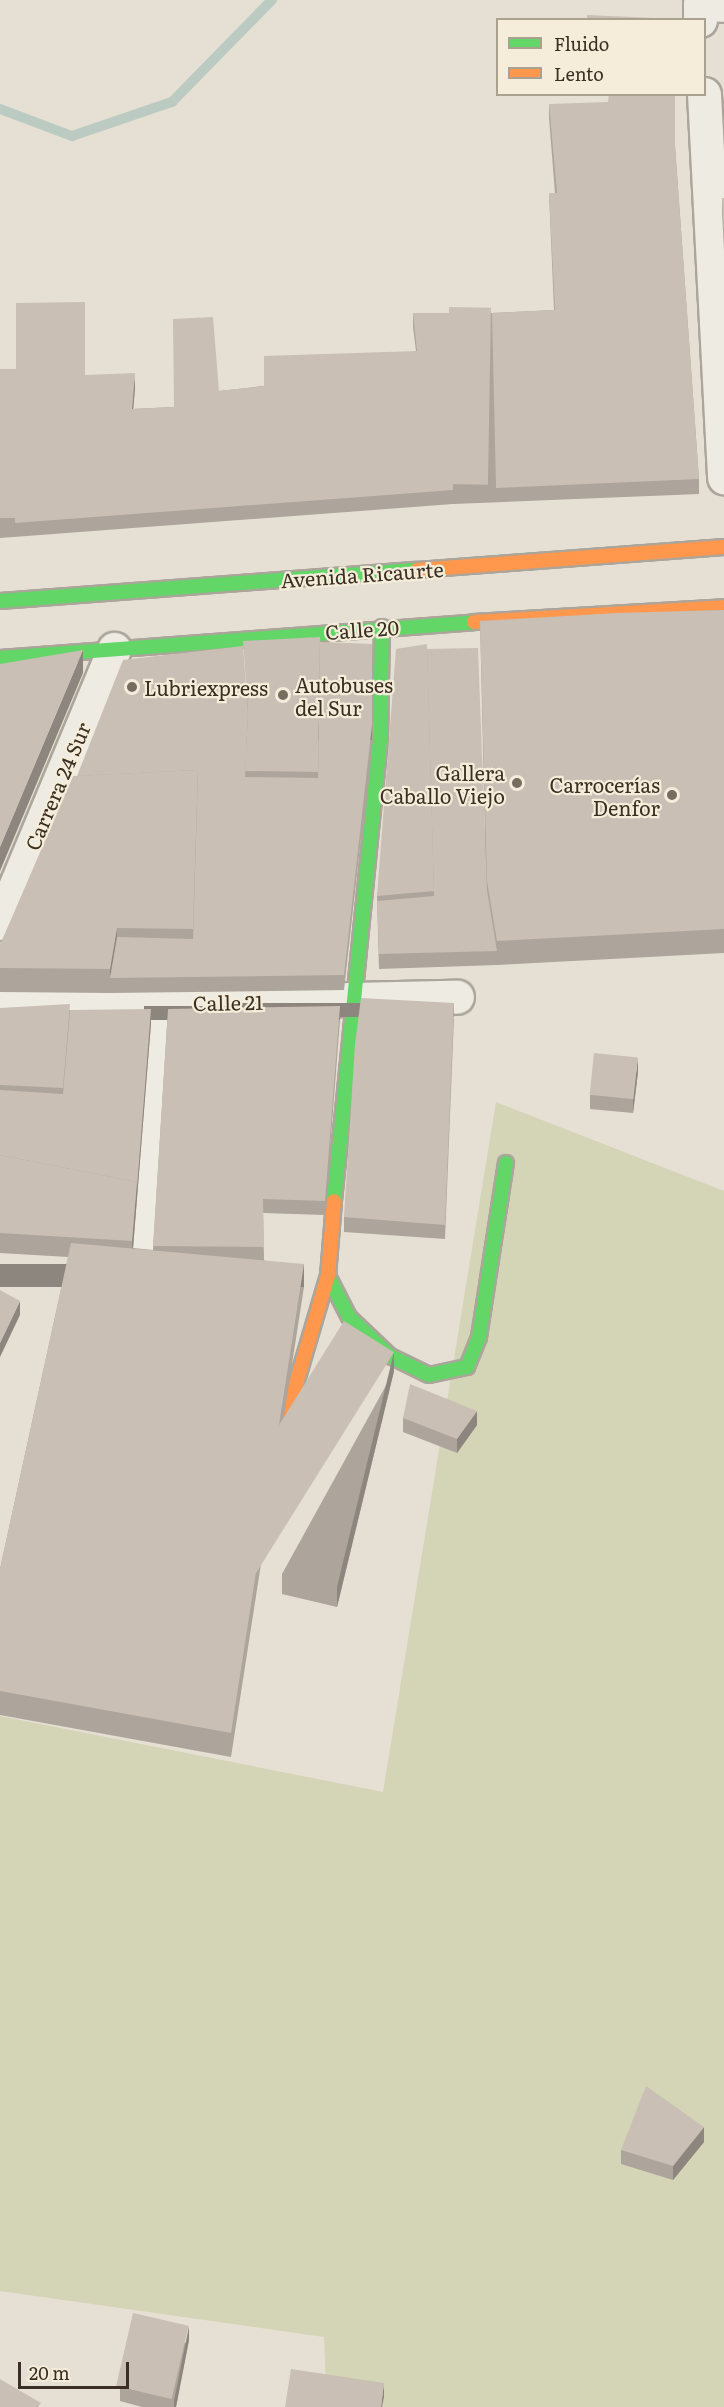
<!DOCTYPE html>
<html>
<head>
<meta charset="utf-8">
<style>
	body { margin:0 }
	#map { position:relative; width:724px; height:2407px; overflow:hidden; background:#e5e0d3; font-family:Literata,serif }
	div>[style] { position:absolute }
	.green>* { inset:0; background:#d4d4b6 }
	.stream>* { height:10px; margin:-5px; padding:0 5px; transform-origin:5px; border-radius:5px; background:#bccbc2 }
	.roads { filter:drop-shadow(2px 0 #aba59b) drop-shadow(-2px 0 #aba59b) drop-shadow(0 2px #aba59b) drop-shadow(0 -2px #aba59b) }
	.street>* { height:33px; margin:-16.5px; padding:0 16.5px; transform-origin:16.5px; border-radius:16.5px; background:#eeebe3 }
	.fast>* { height:14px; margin:-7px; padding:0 7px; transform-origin:7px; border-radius:7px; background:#63d668 }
	.slow>* { height:14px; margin:-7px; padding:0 7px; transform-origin:7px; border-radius:7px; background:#ff974d }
	.wall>* { inset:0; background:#ada49b }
	.shaded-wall>* { inset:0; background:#8d867e; transform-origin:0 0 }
	.building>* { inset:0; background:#c9bfb4; transform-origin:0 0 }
	.dots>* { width:16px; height:16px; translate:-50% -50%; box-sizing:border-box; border:3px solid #f5edda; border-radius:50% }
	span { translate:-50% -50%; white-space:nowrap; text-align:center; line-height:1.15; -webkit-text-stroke:4.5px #f5edda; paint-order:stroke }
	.street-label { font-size:20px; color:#3b2e22 }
	.poi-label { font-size:20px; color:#3b2e22 }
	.left { translate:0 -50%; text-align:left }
	.right { translate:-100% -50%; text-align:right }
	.legend { position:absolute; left:496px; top:18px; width:210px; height:78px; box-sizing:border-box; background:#f5edda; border:2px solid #aba190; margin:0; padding:8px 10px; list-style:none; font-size:18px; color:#3b2e22 }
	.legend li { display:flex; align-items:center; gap:12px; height:30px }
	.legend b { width:30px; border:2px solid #aba190 }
	.scale { position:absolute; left:18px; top:2362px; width:111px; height:27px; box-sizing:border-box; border:3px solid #3b2e22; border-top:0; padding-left:8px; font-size:18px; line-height:21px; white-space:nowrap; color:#3b2e22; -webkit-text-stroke:4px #f5edda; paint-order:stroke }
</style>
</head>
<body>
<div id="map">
	<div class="green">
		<div style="clip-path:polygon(496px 1102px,724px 1191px,724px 2407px,327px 2407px,324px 2337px,0 2291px,0 1716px,383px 1792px)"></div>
	</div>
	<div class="stream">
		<div style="left:0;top:109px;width:77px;rotate:20.6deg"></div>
		<div style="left:72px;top:136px;width:106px;rotate:-18.8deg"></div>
		<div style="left:172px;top:102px;width:143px;rotate:-45.6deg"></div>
	</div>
	<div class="roads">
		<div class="street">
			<div style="left:700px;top:20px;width:16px;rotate:-90deg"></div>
			<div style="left:700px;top:4px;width:24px;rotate:2deg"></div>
			<div style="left:704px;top:94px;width:384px;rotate:87deg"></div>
			<div style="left:0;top:923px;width:297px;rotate:-67.4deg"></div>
			<div style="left:0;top:1007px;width:457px;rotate:-1.3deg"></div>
			<div style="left:141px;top:1264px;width:261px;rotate:-85.8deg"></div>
		</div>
		<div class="fast">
			<div style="left:0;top:601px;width:418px;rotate:-4.3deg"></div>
			<div style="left:0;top:658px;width:475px;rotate:-4.3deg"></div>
			<div style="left:334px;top:1201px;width:463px;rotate:-84.3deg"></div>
			<div style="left:380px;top:740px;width:113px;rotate:-89deg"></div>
			<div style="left:328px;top:1276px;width:46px;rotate:62.9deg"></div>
			<div style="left:349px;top:1317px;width:57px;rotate:43.6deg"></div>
			<div style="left:390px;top:1356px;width:43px;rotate:26deg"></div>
			<div style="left:429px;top:1375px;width:39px;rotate:-12deg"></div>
			<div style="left:467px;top:1367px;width:32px;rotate:-68deg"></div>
			<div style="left:479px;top:1337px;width:176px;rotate:-81.2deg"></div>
		</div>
		<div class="slow">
			<div style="left:417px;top:570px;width:308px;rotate:-4.3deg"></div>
			<div style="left:474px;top:622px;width:250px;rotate:-3.4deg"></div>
			<div style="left:266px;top:1486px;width:219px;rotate:-73.6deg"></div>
			<div style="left:328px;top:1276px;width:75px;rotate:-85.4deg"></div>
		</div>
	</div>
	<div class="wall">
		<div style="clip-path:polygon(549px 104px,675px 146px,699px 479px,699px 494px,453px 504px,0 538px,0 369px,85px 375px,135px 388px,133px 409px,173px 407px,219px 391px,264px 386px,416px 351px,413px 327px,413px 313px,492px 313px,554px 310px,549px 193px,555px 193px,549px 118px)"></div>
		<div style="clip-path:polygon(722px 198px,724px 198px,724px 250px,722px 212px)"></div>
		<div style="clip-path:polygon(724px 610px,724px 953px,497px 965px,379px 969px,377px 896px,427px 649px,485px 837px,480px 621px)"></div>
		<div style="clip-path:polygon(320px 642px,372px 740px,344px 990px,110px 993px,0 992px,0 945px,77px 776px)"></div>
		<div style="clip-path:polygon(0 1008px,70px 1010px,151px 1023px,133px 1248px,153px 1250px,168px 1009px,340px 1020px,325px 1215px,263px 1213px,264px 1260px,304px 1287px,231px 1757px,0 1715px,0 1569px,68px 1257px,0 1253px)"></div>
		<div style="clip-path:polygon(454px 1017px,445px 1239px,344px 1232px,344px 1217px)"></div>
		<div style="clip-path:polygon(638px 1072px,633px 1113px,590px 1109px,590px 1095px)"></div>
		<div style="clip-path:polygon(394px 1371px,337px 1607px,282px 1594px,282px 1574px)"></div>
		<div style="clip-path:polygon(403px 1418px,477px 1425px,457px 1453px,403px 1432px)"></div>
		<div style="clip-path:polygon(704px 2142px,673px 2180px,621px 2164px,621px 2150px)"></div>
		<div style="clip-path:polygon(189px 2340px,176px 2407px,142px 2407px,120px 2401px,120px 2387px)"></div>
	</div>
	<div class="shaded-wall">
		<div style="clip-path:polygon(135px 373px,135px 388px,132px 423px,132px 409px)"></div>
		<div style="clip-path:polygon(83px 650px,83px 673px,0 871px,0 847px)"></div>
		<div style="left:372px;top:725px;width:15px;height:252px;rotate:90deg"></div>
		<div style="clip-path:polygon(117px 928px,117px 951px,110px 978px,110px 993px,110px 969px)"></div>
		<div style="left:454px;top:1003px;width:14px;height:222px;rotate:90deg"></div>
		<div style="left:340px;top:1006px;width:14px;height:196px;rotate:90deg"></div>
		<div style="clip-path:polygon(151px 1009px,151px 1023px,132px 1261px,132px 1241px)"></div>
		<div style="clip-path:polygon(638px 1058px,638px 1072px,633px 1113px,633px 1099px)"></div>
		<div style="left:304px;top:1264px;width:23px;height:475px;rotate:90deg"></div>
		<div style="clip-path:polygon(20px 1301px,20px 1315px,0 1357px,0 1343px)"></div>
		<div style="clip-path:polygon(394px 1352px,394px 1371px,337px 1607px,337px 1587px)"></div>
		<div style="clip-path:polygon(477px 1411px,477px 1425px,457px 1453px,457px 1439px)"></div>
		<div style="clip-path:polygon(704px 2127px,704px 2142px,673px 2180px,673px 2166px)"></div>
		<div style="clip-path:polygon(189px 2326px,189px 2340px,176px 2407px,174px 2407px,174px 2401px)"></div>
		<div style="clip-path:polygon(384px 2383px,384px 2397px,382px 2407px,381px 2407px)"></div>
	</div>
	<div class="building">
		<div style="clip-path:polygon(587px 15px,675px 19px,675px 20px,587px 20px)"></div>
		<div style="clip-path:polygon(609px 94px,675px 94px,675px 146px,699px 479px,496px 488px,492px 313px,555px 310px,549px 193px,557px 193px,549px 104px,608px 102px)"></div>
		<div style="clip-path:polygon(722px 198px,724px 198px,724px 235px)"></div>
		<div style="clip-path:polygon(85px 302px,85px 375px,135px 373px,132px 409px,174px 407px,173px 319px,213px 317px,219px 391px,264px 386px,264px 356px,417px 351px,413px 313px,449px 313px,453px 490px,15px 523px,17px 369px,16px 369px,16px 303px)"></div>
		<div style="left:449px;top:307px;width:42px;height:177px;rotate:1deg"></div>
		<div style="left:0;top:369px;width:17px;height:149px"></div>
		<div style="clip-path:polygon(724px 610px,724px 929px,497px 941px,487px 881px,480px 621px,617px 613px)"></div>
		<div style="clip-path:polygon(320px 637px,318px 772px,245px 771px,248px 711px,243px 641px)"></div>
		<div style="clip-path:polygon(320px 642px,372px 644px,372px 725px,344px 975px,110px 978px,117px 937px,193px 939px,198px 770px,77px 776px,123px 660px,243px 646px,248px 714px,245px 777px,318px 778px)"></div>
		<div style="clip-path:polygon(427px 644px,434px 891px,377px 896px,396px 649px)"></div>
		<div style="clip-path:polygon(478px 648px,487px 890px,497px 951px,379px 954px,377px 901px,434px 896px,427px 649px)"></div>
		<div style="clip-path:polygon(83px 650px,0 847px,0 664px)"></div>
		<div style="clip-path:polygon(198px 770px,193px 929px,117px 928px,110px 969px,0 968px,0 945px,73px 776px)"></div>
		<div style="clip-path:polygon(361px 998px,454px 1003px,445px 1225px,344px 1217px,355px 1044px)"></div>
		<div style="clip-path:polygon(70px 1004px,63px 1088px,0 1085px,0 1008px)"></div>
		<div style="clip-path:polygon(340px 1006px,325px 1201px,263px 1199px,264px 1247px,153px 1246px,168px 1009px)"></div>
		<div style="clip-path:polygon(151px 1009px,137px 1187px,137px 1182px,0 1155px,0 1090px,63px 1094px,70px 1010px)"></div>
		<div style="left:594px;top:1053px;width:44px;height:42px;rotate:6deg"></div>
		<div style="clip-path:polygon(0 1155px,137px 1182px,132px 1241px,0 1233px)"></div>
		<div style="clip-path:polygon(71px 1243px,304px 1264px,231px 1733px,0 1691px,0 1569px)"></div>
		<div style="clip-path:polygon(0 1290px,20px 1301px,0 1343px)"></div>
		<div style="left:344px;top:1321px;width:59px;height:260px;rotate:32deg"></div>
		<div style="clip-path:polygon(410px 1384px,477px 1411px,457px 1439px,403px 1418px)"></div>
		<div style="clip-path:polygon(646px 2086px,704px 2127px,673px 2166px,621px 2150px)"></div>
		<div style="left:133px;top:2313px;width:57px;height:75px;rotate:13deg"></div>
		<div style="clip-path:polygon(291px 2369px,384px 2383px,381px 2407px,285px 2407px)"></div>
		<div style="clip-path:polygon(0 2379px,41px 2403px,38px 2407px,0 2407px)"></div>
	</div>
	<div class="dots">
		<div style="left:132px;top:687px;background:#766c60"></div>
		<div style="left:283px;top:695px;background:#766c60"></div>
		<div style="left:517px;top:783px;background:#766c60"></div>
		<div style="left:672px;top:795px;background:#766c60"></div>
	</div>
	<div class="street-label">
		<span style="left:362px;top:574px;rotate:-4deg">Avenida Ricaurte</span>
		<span style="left:362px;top:629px;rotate:-4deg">Calle 20</span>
		<span style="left:57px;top:786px;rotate:-67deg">Carrera 24 Sur</span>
		<span style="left:228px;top:1002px;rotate:-1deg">Calle 21</span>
	</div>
	<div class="poi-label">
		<span class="left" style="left:295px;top:696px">Autobuses<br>del Sur</span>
		<span class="left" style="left:144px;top:687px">Lubriexpress</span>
		<span class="right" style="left:505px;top:784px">Gallera<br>Caballo Viejo</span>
		<span class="right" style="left:660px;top:796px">Carrocerías<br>Denfor</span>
	</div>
	<ul class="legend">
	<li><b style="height:8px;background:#63d668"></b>Fluido</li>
	<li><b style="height:8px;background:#ff974d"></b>Lento</li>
	</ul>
	<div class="scale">20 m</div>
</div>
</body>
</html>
